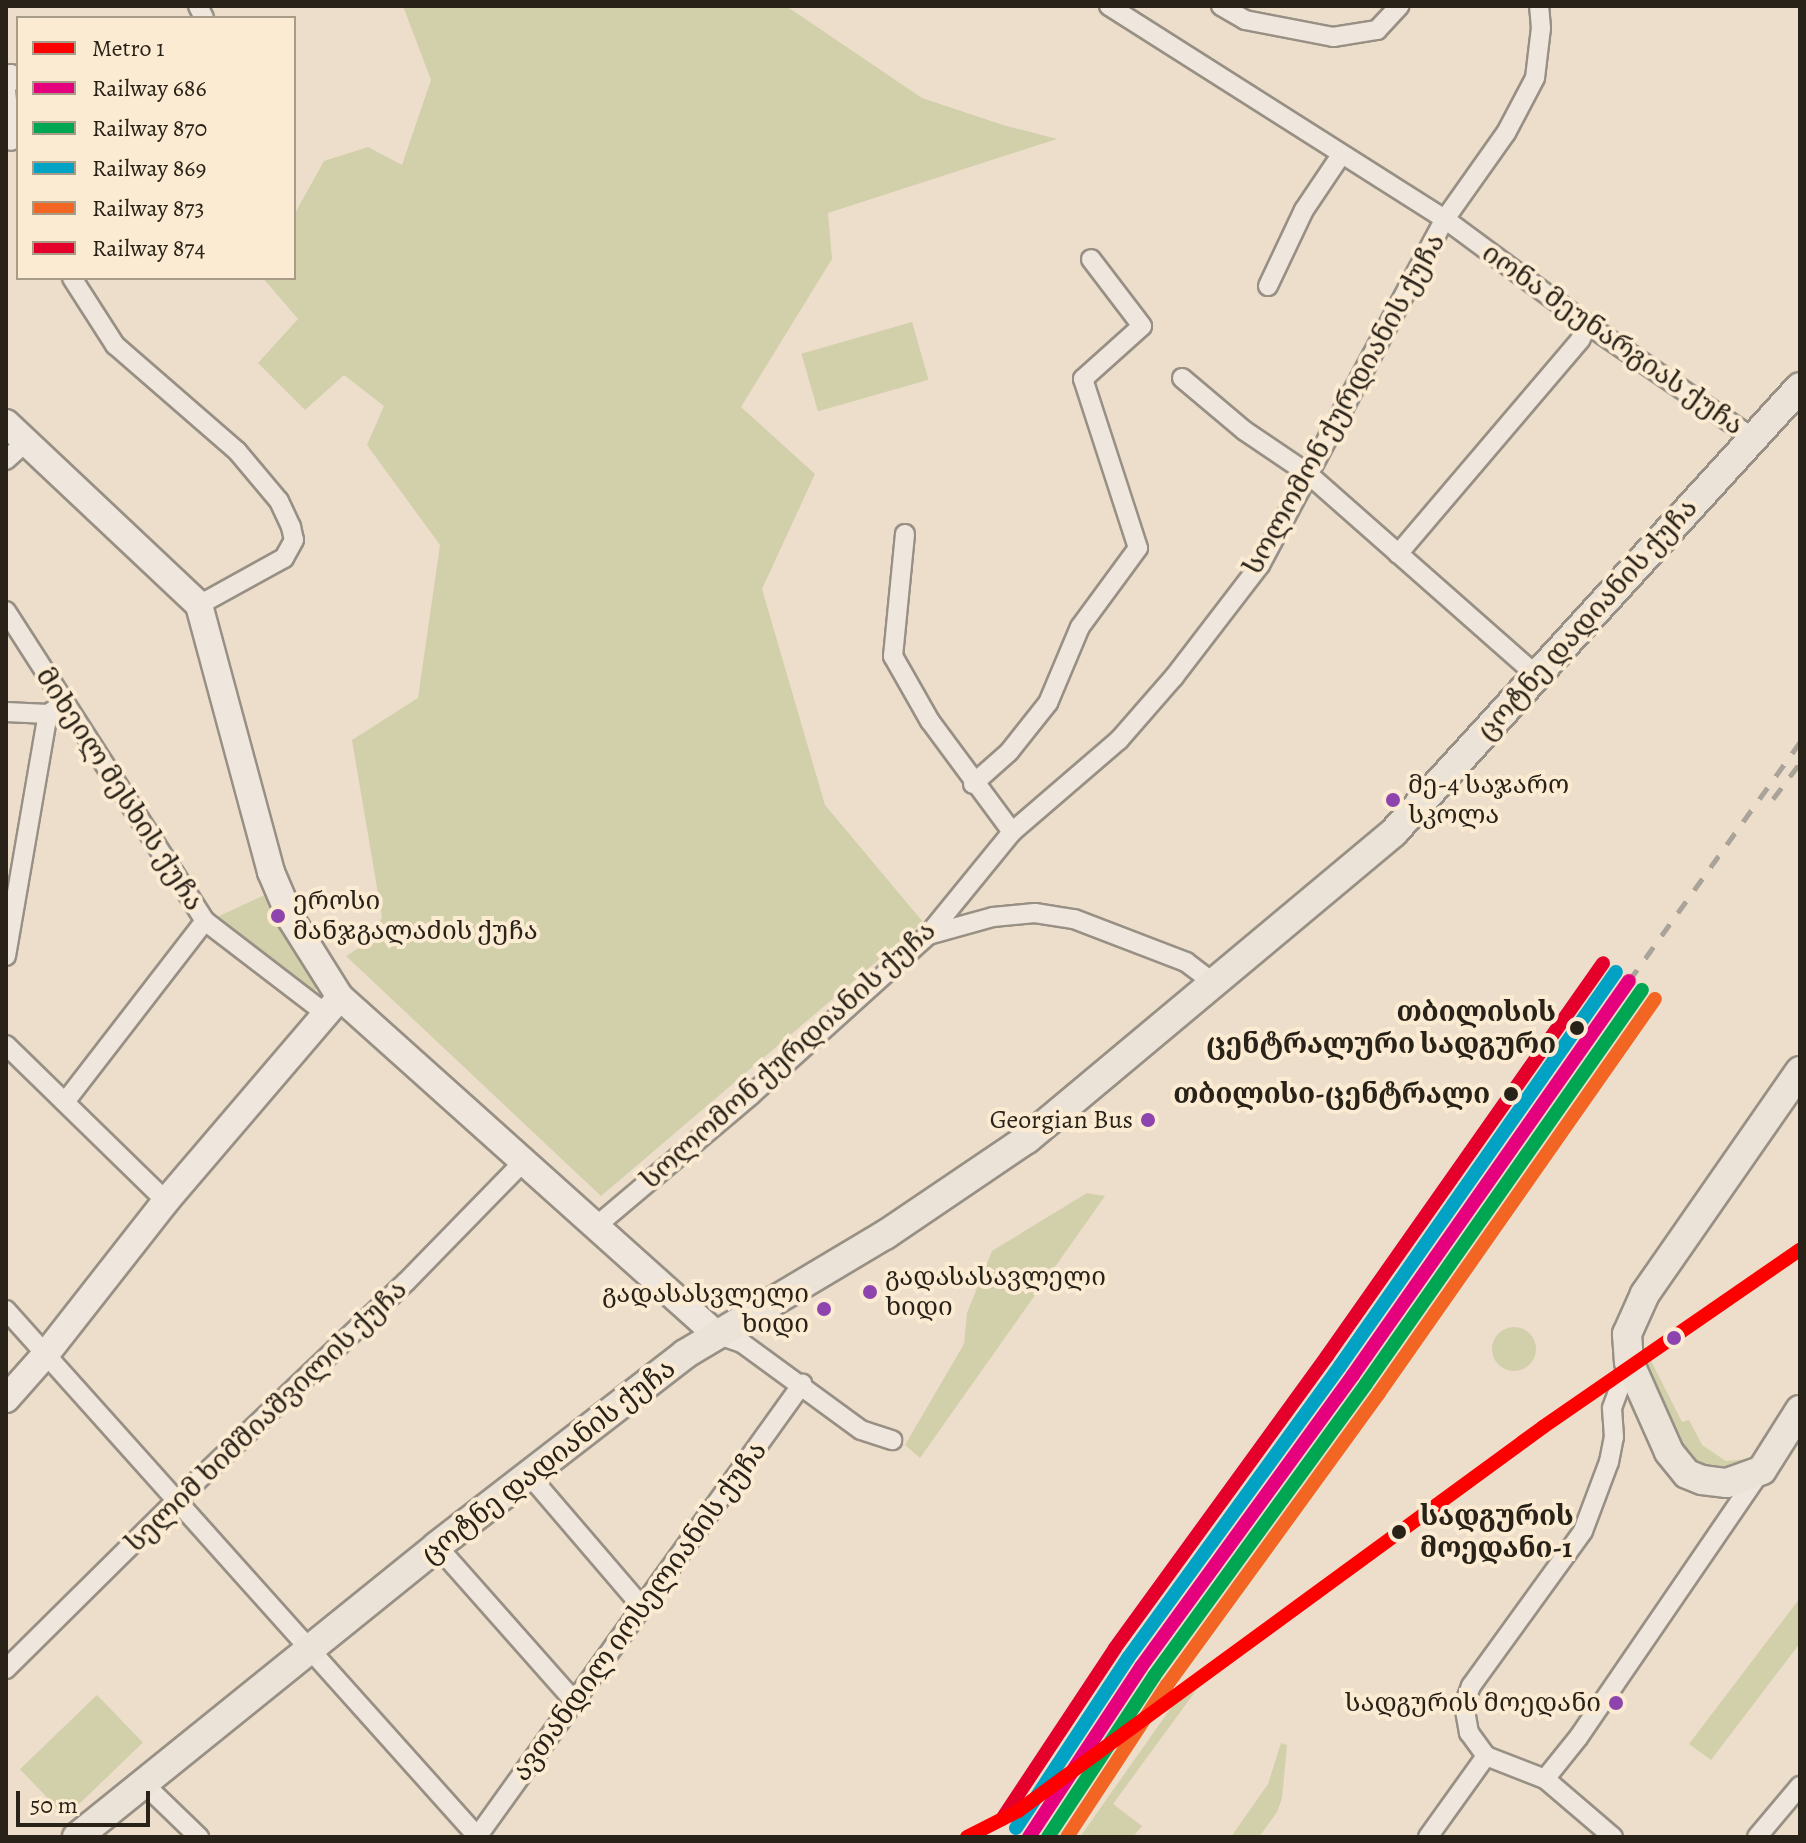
<!DOCTYPE html>
<html>
<head>
<meta charset="utf-8">
<style>
	body { margin:0 }
	#map { position:relative; width:1806px; height:1843px; overflow:hidden; background:#ecdeca; font-family:Alegreya,"Noto Serif Georgian",serif }
	div>[style] { position:absolute }
	.green>* { inset:0; background:#d2cfab; transform-origin:0 0 }
	.round { border-radius:50% }
	.roads { filter:drop-shadow(2px 0 #989084) drop-shadow(-2px 0 #989084) drop-shadow(0 2px #989084) drop-shadow(0 -2px #989084) }
	.street>* { height:18px; margin:-9px; padding:0 9px; transform-origin:9px; border-radius:9px; background:#efe7dd }
	.secondary>* { height:26px; margin:-13px; padding:0 13px; transform-origin:13px; border-radius:13px; background:#efe7dd }
	.primary>* { height:28px; margin:-14px; padding:0 14px; transform-origin:14px; border-radius:14px; background:#ebe3d8 }
	.rail>* { height:5px; margin-top:-2.5px; transform-origin:0; background:repeating-linear-gradient(90deg,#aaa39a 0 14px,transparent 0 28px) }
	.rail-1>* { height:14px; margin:-7px; padding:0 7px; transform-origin:7px; border-radius:7px; background:#e5007d }
	.rail-2>* { height:14px; margin:-7px; padding:0 7px; transform-origin:7px; border-radius:7px; background:#00a651 }
	.rail-3>* { height:14px; margin:-7px; padding:0 7px; transform-origin:7px; border-radius:7px; background:#02a2c5 }
	.rail-4>* { height:14px; margin:-7px; padding:0 7px; transform-origin:7px; border-radius:7px; background:#f26522 }
	.rail-5>* { height:14px; margin:-7px; padding:0 7px; transform-origin:7px; border-radius:7px; background:#e4002b }
	.metro-1>* { height:14px; margin:-7px; padding:0 7px; transform-origin:7px; border-radius:7px; background:#f00 }
	.dots>* { width:22px; height:22px; translate:-50% -50%; box-sizing:border-box; border:4px solid #fcebd3; border-radius:50% }
	span { translate:-50% -50%; white-space:nowrap; text-align:center; line-height:1.15; -webkit-text-stroke:8px #fcebd3; paint-order:stroke }
	.bus-label { font-size:26px; color:#292218 }
	.left { translate:0 -50%; text-align:left }
	.right { translate:-100% -50%; text-align:right }
	.street-label { font-size:28px; color:#292218 }
	.stop-label { font-size:28px; color:#292218; font-weight:700 }
	.frame { position:absolute; inset:0; border:8px solid #292218; pointer-events:none }
	.legend { position:absolute; left:16px; top:16px; width:280px; height:264px; box-sizing:border-box; background:#fcebd3; border:2px solid #a89b88; margin:0; padding:10px 14px; list-style:none; font-size:24px; color:#292218 }
	.legend li { display:flex; align-items:center; gap:16px; height:40px }
	.legend b { width:40px; border:2px solid #a89b88 }
	.scale { position:absolute; left:16px; top:1791px; width:134px; height:36px; box-sizing:border-box; border:4px solid #292218; border-top:0; padding-left:10px; font-size:24px; line-height:28px; white-space:nowrap; color:#292218; -webkit-text-stroke:6px #fcebd3; paint-order:stroke }
</style>
</head>
<body>
<div id="map">
	<div class="green">
		<div style="clip-path:polygon(403px 6px,786px 6px,922px 98px,1003px 125px,1057px 139px,828px 213px,832px 259px,741px 407px,815px 474px,762px 589px,825px 805px,923px 922px,601px 1196px,346px 956px,372px 940px,382px 917px,352px 740px,418px 698px,440px 545px,367px 445px,384px 406px,344px 375px,305px 410px,258px 363px,298px 319px,263px 278px,294px 278px,294px 215px,324px 161px,368px 147px,402px 165px,431px 80px)"></div>
		<div style="left:912px;top:322px;width:60px;height:115px;rotate:74deg"></div>
		<div style="clip-path:polygon(271px 892px,325px 982px,309px 994px,217px 917px)"></div>
		<div style="clip-path:polygon(1087px 1193px,1105px 1196px,920px 1458px,905px 1445px,964px 1344px,967px 1313px,992px 1251px)"></div>
		<div class="round" style="left:1492px;top:1327px;width:44px;height:44px"></div>
		<div style="clip-path:polygon(1638px 1335px,1682px 1422px,1689px 1420px,1702px 1445px,1726px 1461px,1748px 1459px,1724px 1470px,1694px 1462px,1685px 1454px,1635px 1350px)"></div>
		<div style="clip-path:polygon(1800px 1598px,1800px 1643px,1711px 1760px,1689px 1744px)"></div>
		<div style="clip-path:polygon(1192px 1678px,1200px 1685px,1113px 1804px,1142px 1826px,1133px 1837px,1080px 1837px)"></div>
		<div style="left:97px;top:1695px;width:66px;height:107px;rotate:46deg"></div>
		<div style="clip-path:polygon(1281px 1743px,1287px 1745px,1282px 1798px,1277px 1812px,1259px 1837px,1231px 1837px,1268px 1784px)"></div>
	</div>
	<div class="roads">
		<div class="street">
			<div style="left:198px;top:6px;width:13px;rotate:63deg"></div>
			<div style="left:1109px;top:6px;width:398px;rotate:32.4deg"></div>
			<div style="left:1445px;top:219px;width:178px;rotate:36.5deg"></div>
			<div style="left:1588px;top:325px;width:200px;rotate:34.4deg"></div>
			<div style="left:1221px;top:6px;width:28px;rotate:30deg"></div>
			<div style="left:1245px;top:20px;width:90px;rotate:10.9deg"></div>
			<div style="left:1333px;top:37px;width:45px;rotate:-9deg"></div>
			<div style="left:1377px;top:30px;width:33px;rotate:-47deg"></div>
			<div style="left:6px;top:75px;width:5px;rotate:-11deg"></div>
			<div style="left:11px;top:74px;width:10px;rotate:45deg"></div>
			<div style="left:6px;top:90px;width:51px;rotate:84.4deg"></div>
			<div style="left:72px;top:278px;width:80px;rotate:57.3deg"></div>
			<div style="left:115px;top:345px;width:162px;rotate:41deg"></div>
			<div style="left:237px;top:451px;width:65px;rotate:50deg"></div>
			<div style="left:279px;top:501px;width:29px;rotate:65deg"></div>
			<div style="left:291px;top:527px;width:13px;rotate:77deg"></div>
			<div style="left:294px;top:540px;width:21px;rotate:119deg"></div>
			<div style="left:284px;top:558px;width:97px;rotate:151.1deg"></div>
			<div style="left:1268px;top:286px;width:84px;rotate:-64.7deg"></div>
			<div style="left:1304px;top:210px;width:66px;rotate:-56.1deg"></div>
			<div style="left:1182px;top:378px;width:82px;rotate:40.1deg"></div>
			<div style="left:1245px;top:431px;width:75px;rotate:34.1deg"></div>
			<div style="left:1307px;top:473px;width:305px;rotate:41.4deg"></div>
			<div style="left:6px;top:460px;width:27px;rotate:-42deg"></div>
			<div style="left:905px;top:534px;width:123px;rotate:95.6deg"></div>
			<div style="left:893px;top:656px;width:75px;rotate:60.4deg"></div>
			<div style="left:930px;top:721px;width:138px;rotate:53.5deg"></div>
			<div style="left:1398px;top:554px;width:281px;rotate:-49.6deg"></div>
			<div style="left:1580px;top:340px;width:17px;rotate:-62deg"></div>
			<div style="left:6px;top:611px;width:368px;rotate:57.3deg"></div>
			<div style="left:205px;top:921px;width:151px;rotate:37.5deg"></div>
			<div style="left:6px;top:712px;width:42px;rotate:2.7deg"></div>
			<div style="left:48px;top:714px;width:12px;rotate:-35deg"></div>
			<div style="left:973px;top:784px;width:48px;rotate:-41.6deg"></div>
			<div style="left:1009px;top:752px;width:63px;rotate:-51.5deg"></div>
			<div style="left:1048px;top:703px;width:82px;rotate:-67.2deg"></div>
			<div style="left:1080px;top:627px;width:98px;rotate:-53.7deg"></div>
			<div style="left:1138px;top:548px;width:178px;rotate:-108deg"></div>
			<div style="left:1083px;top:379px;width:79px;rotate:-41.9deg"></div>
			<div style="left:1142px;top:326px;width:84px;rotate:-127.3deg"></div>
			<div style="left:928px;top:935px;width:67px;rotate:-15.5deg"></div>
			<div style="left:993px;top:917px;width:42px;rotate:-5.4deg"></div>
			<div style="left:1035px;top:913px;width:39px;rotate:9deg"></div>
			<div style="left:1074px;top:919px;width:120px;rotate:21deg"></div>
			<div style="left:1186px;top:962px;width:35px;rotate:37deg"></div>
			<div style="left:6px;top:956px;width:246px;rotate:-80.2deg"></div>
			<div style="left:6px;top:1045px;width:223px;rotate:44.3deg"></div>
			<div style="left:65px;top:1102px;width:229px;rotate:-52.3deg"></div>
			<div style="left:595px;top:1227px;width:204px;rotate:-40.2deg"></div>
			<div style="left:751px;top:1095px;width:239px;rotate:-42.1deg"></div>
			<div style="left:928px;top:935px;width:133px;rotate:-50.8deg"></div>
			<div style="left:1012px;top:832px;width:141px;rotate:-40.7deg"></div>
			<div style="left:1119px;top:740px;width:84px;rotate:-48.9deg"></div>
			<div style="left:1174px;top:677px;width:141px;rotate:-52.5deg"></div>
			<div style="left:1260px;top:565px;width:392px;rotate:-61.9deg"></div>
			<div style="left:1445px;top:219px;width:105px;rotate:-54.7deg"></div>
			<div style="left:1506px;top:133px;width:62px;rotate:-62.2deg"></div>
			<div style="left:1535px;top:78px;width:50px;rotate:-83.2deg"></div>
			<div style="left:1541px;top:28px;width:22px;rotate:-95deg"></div>
			<div style="left:6px;top:1310px;width:706px;rotate:48.16deg"></div>
			<div style="left:716px;top:1334px;width:28px;rotate:19deg"></div>
			<div style="left:742px;top:1343px;width:147px;rotate:36.2deg"></div>
			<div style="left:861px;top:1430px;width:33px;rotate:18deg"></div>
			<div style="left:529px;top:1475px;width:174px;rotate:49.4deg"></div>
			<div style="left:437px;top:1546px;width:208px;rotate:48.5deg"></div>
			<div style="left:6px;top:1669px;width:240px;rotate:-44.7deg"></div>
			<div style="left:177px;top:1500px;width:316px;rotate:-43.6deg"></div>
			<div style="left:406px;top:1282px;width:168px;rotate:-45.7deg"></div>
			<div style="left:1545px;top:1779px;width:53px;rotate:-51.2deg"></div>
			<div style="left:1578px;top:1738px;width:324px;rotate:-55.6deg"></div>
			<div style="left:143px;top:1783px;width:78px;rotate:44deg"></div>
			<div style="left:477px;top:1837px;width:558px;rotate:-54.34deg"></div>
			<div style="left:1428px;top:1837px;width:100px;rotate:-54.4deg"></div>
			<div style="left:1613px;top:1837px;width:89px;rotate:-139.5deg"></div>
			<div style="left:1545px;top:1779px;width:63px;rotate:-158.7deg"></div>
			<div style="left:1486px;top:1756px;width:29px;rotate:-126deg"></div>
			<div style="left:1469px;top:1733px;width:28px;rotate:-100deg"></div>
			<div style="left:1464px;top:1705px;width:20px;rotate:-70deg"></div>
			<div style="left:1471px;top:1686px;width:191px;rotate:-54.1deg"></div>
			<div style="left:1583px;top:1531px;width:74px;rotate:-69.4deg"></div>
			<div style="left:1609px;top:1462px;width:25px;rotate:-79deg"></div>
			<div style="left:1614px;top:1437px;width:29px;rotate:-94deg"></div>
			<div style="left:1612px;top:1408px;width:49px;rotate:-69.7deg"></div>
			<div style="left:1757px;top:1837px;width:67px;rotate:-49.9deg"></div>
		</div>
		<div class="secondary">
			<div style="left:6px;top:423px;width:265px;rotate:43.3deg"></div>
			<div style="left:199px;top:605px;width:277px;rotate:74.9deg"></div>
			<div style="left:271px;top:872px;width:51px;rotate:66.9deg"></div>
			<div style="left:291px;top:919px;width:92px;rotate:57.9deg"></div>
			<div style="left:340px;top:997px;width:505px;rotate:41.87deg"></div>
			<div style="left:6px;top:1399px;width:60px;rotate:-48.4deg"></div>
			<div style="left:46px;top:1354px;width:194px;rotate:-51.9deg"></div>
			<div style="left:166px;top:1201px;width:268px;rotate:-49.5deg"></div>
		</div>
		<div class="primary">
			<div style="left:1800px;top:1071px;width:272px;rotate:124.8deg"></div>
			<div style="left:1645px;top:1294px;width:44px;rotate:114.2deg"></div>
			<div style="left:1627px;top:1334px;width:28px;rotate:86deg"></div>
			<div style="left:1629px;top:1362px;width:98px;rotate:66deg"></div>
			<div style="left:1669px;top:1452px;width:28px;rotate:51deg"></div>
			<div style="left:1687px;top:1474px;width:16px;rotate:22deg"></div>
			<div style="left:1702px;top:1480px;width:25px;rotate:7deg"></div>
			<div style="left:1727px;top:1483px;width:37px;rotate:-20deg"></div>
			<div style="left:1762px;top:1470px;width:71px;rotate:-57.7deg"></div>
			<div style="left:77px;top:1837px;width:463px;rotate:-38.9deg"></div>
			<div style="left:437px;top:1546px;width:314px;rotate:-37.7deg"></div>
			<div style="left:685px;top:1354px;width:233px;rotate:-30.8deg"></div>
			<div style="left:885px;top:1235px;width:171px;rotate:-34.1deg"></div>
			<div style="left:1027px;top:1139px;width:478px;rotate:-39.9deg"></div>
			<div style="left:1394px;top:832px;width:602px;rotate:-47.62deg"></div>
		</div>
	</div>
	<div class="rail">
		<div style="left:1773px;top:799px;width:45px;rotate:-53.1deg"></div>
		<div style="left:1629px;top:981px;width:294px;rotate:-54.4deg"></div>
	</div>
	<div class="rail-1">
		<div style="left:1029px;top:1837px;width:204px;rotate:-56.6deg"></div>
		<div style="left:1141px;top:1667px;width:361px;rotate:-54deg"></div>
		<div style="left:1353px;top:1375px;width:481px;rotate:-55deg"></div>
	</div>
	<div class="rail-2">
		<div style="left:1048px;top:1837px;width:193px;rotate:-56.6deg"></div>
		<div style="left:1154px;top:1676px;width:361px;rotate:-54deg"></div>
		<div style="left:1366px;top:1384px;width:481px;rotate:-55deg"></div>
	</div>
	<div class="rail-3">
		<div style="left:1016px;top:1828px;width:204px;rotate:-56.6deg"></div>
		<div style="left:1128px;top:1658px;width:361px;rotate:-54deg"></div>
		<div style="left:1340px;top:1366px;width:481px;rotate:-55deg"></div>
	</div>
	<div class="rail-4">
		<div style="left:1067px;top:1837px;width:182px;rotate:-56.7deg"></div>
		<div style="left:1167px;top:1685px;width:361px;rotate:-54deg"></div>
		<div style="left:1379px;top:1393px;width:481px;rotate:-55deg"></div>
	</div>
	<div class="rail-5">
		<div style="left:1002px;top:1819px;width:205px;rotate:-56.5deg"></div>
		<div style="left:1115px;top:1648px;width:361px;rotate:-54deg"></div>
		<div style="left:1327px;top:1356px;width:480px;rotate:-54.9deg"></div>
	</div>
	<div class="metro-1">
		<div style="left:967px;top:1837px;width:57px;rotate:-27deg"></div>
		<div style="left:1018px;top:1811px;width:650px;rotate:-36.18deg"></div>
		<div style="left:1543px;top:1427px;width:312px;rotate:-34.6deg"></div>
	</div>
	<div class="dots">
		<div style="left:1393px;top:800px;background:#8e44ad"></div>
		<div style="left:278px;top:916px;background:#8e44ad"></div>
		<div style="left:1577px;top:1028px;background:#292218"></div>
		<div style="left:1511px;top:1094px;background:#292218"></div>
		<div style="left:1148px;top:1120px;background:#8e44ad"></div>
		<div style="left:870px;top:1292px;background:#8e44ad"></div>
		<div style="left:824px;top:1309px;background:#8e44ad"></div>
		<div style="left:1674px;top:1338px;background:#8e44ad"></div>
		<div style="left:1399px;top:1532px;background:#292218"></div>
		<div style="left:1616px;top:1703px;background:#8e44ad"></div>
	</div>
	<div class="bus-label">
		<span class="left" style="left:1408px;top:800px">მე-4 საჯარო<br>სკოლა</span>
		<span class="left" style="left:293px;top:916px">ეროსი<br>მანჯგალაძის ქუჩა</span>
		<span class="right" style="left:1133px;top:1120px">Georgian Bus</span>
		<span class="left" style="left:885px;top:1292px">გადასასავლელი<br>ხიდი</span>
		<span class="right" style="left:809px;top:1309px">გადასასვლელი<br>ხიდი</span>
		<span class="right" style="left:1601px;top:1703px">სადგურის მოედანი</span>
	</div>
	<div class="street-label">
		<span style="left:1613px;top:339px;rotate:35deg">იონა მეუნარგიას ქუჩა</span>
		<span style="left:1344px;top:404px;rotate:-61deg">სოლომონ ქურდიანის ქუჩა</span>
		<span style="left:1587px;top:619px;rotate:-48deg">ცოტნე დადიანის ქუჩა</span>
		<span style="left:120px;top:789px;rotate:57deg">მიხეილ მესხის ქუჩა</span>
		<span style="left:788px;top:1055px;rotate:-42deg">სოლომონ ქურდიანის ქუჩა</span>
		<span style="left:266px;top:1416px;rotate:-44deg">სელიმ ხიმშიაშვილის ქუჩა</span>
		<span style="left:548px;top:1461px;rotate:-38deg">ცოტნე დადიანის ქუჩა</span>
		<span style="left:639px;top:1611px;rotate:-54deg">ავთანდილ იოსელიანის ქუჩა</span>
	</div>
	<div class="stop-label">
		<span class="right" style="left:1556px;top:1028px">თბილისის<br>ცენტრალური სადგური</span>
		<span class="right" style="left:1490px;top:1094px">თბილისი-ცენტრალი</span>
		<span class="left" style="left:1420px;top:1532px">სადგურის<br>მოედანი-1</span>
	</div>
	<div class="frame"></div>
	<ul class="legend">
	<li><b style="height:10px;background:#f00"></b>Metro 1</li>
	<li><b style="height:10px;background:#e5007d"></b>Railway 686</li>
	<li><b style="height:10px;background:#00a651"></b>Railway 870</li>
	<li><b style="height:10px;background:#02a2c5"></b>Railway 869</li>
	<li><b style="height:10px;background:#f26522"></b>Railway 873</li>
	<li><b style="height:10px;background:#e4002b"></b>Railway 874</li>
	</ul>
	<div class="scale">50 m</div>
</div>
</body>
</html>
